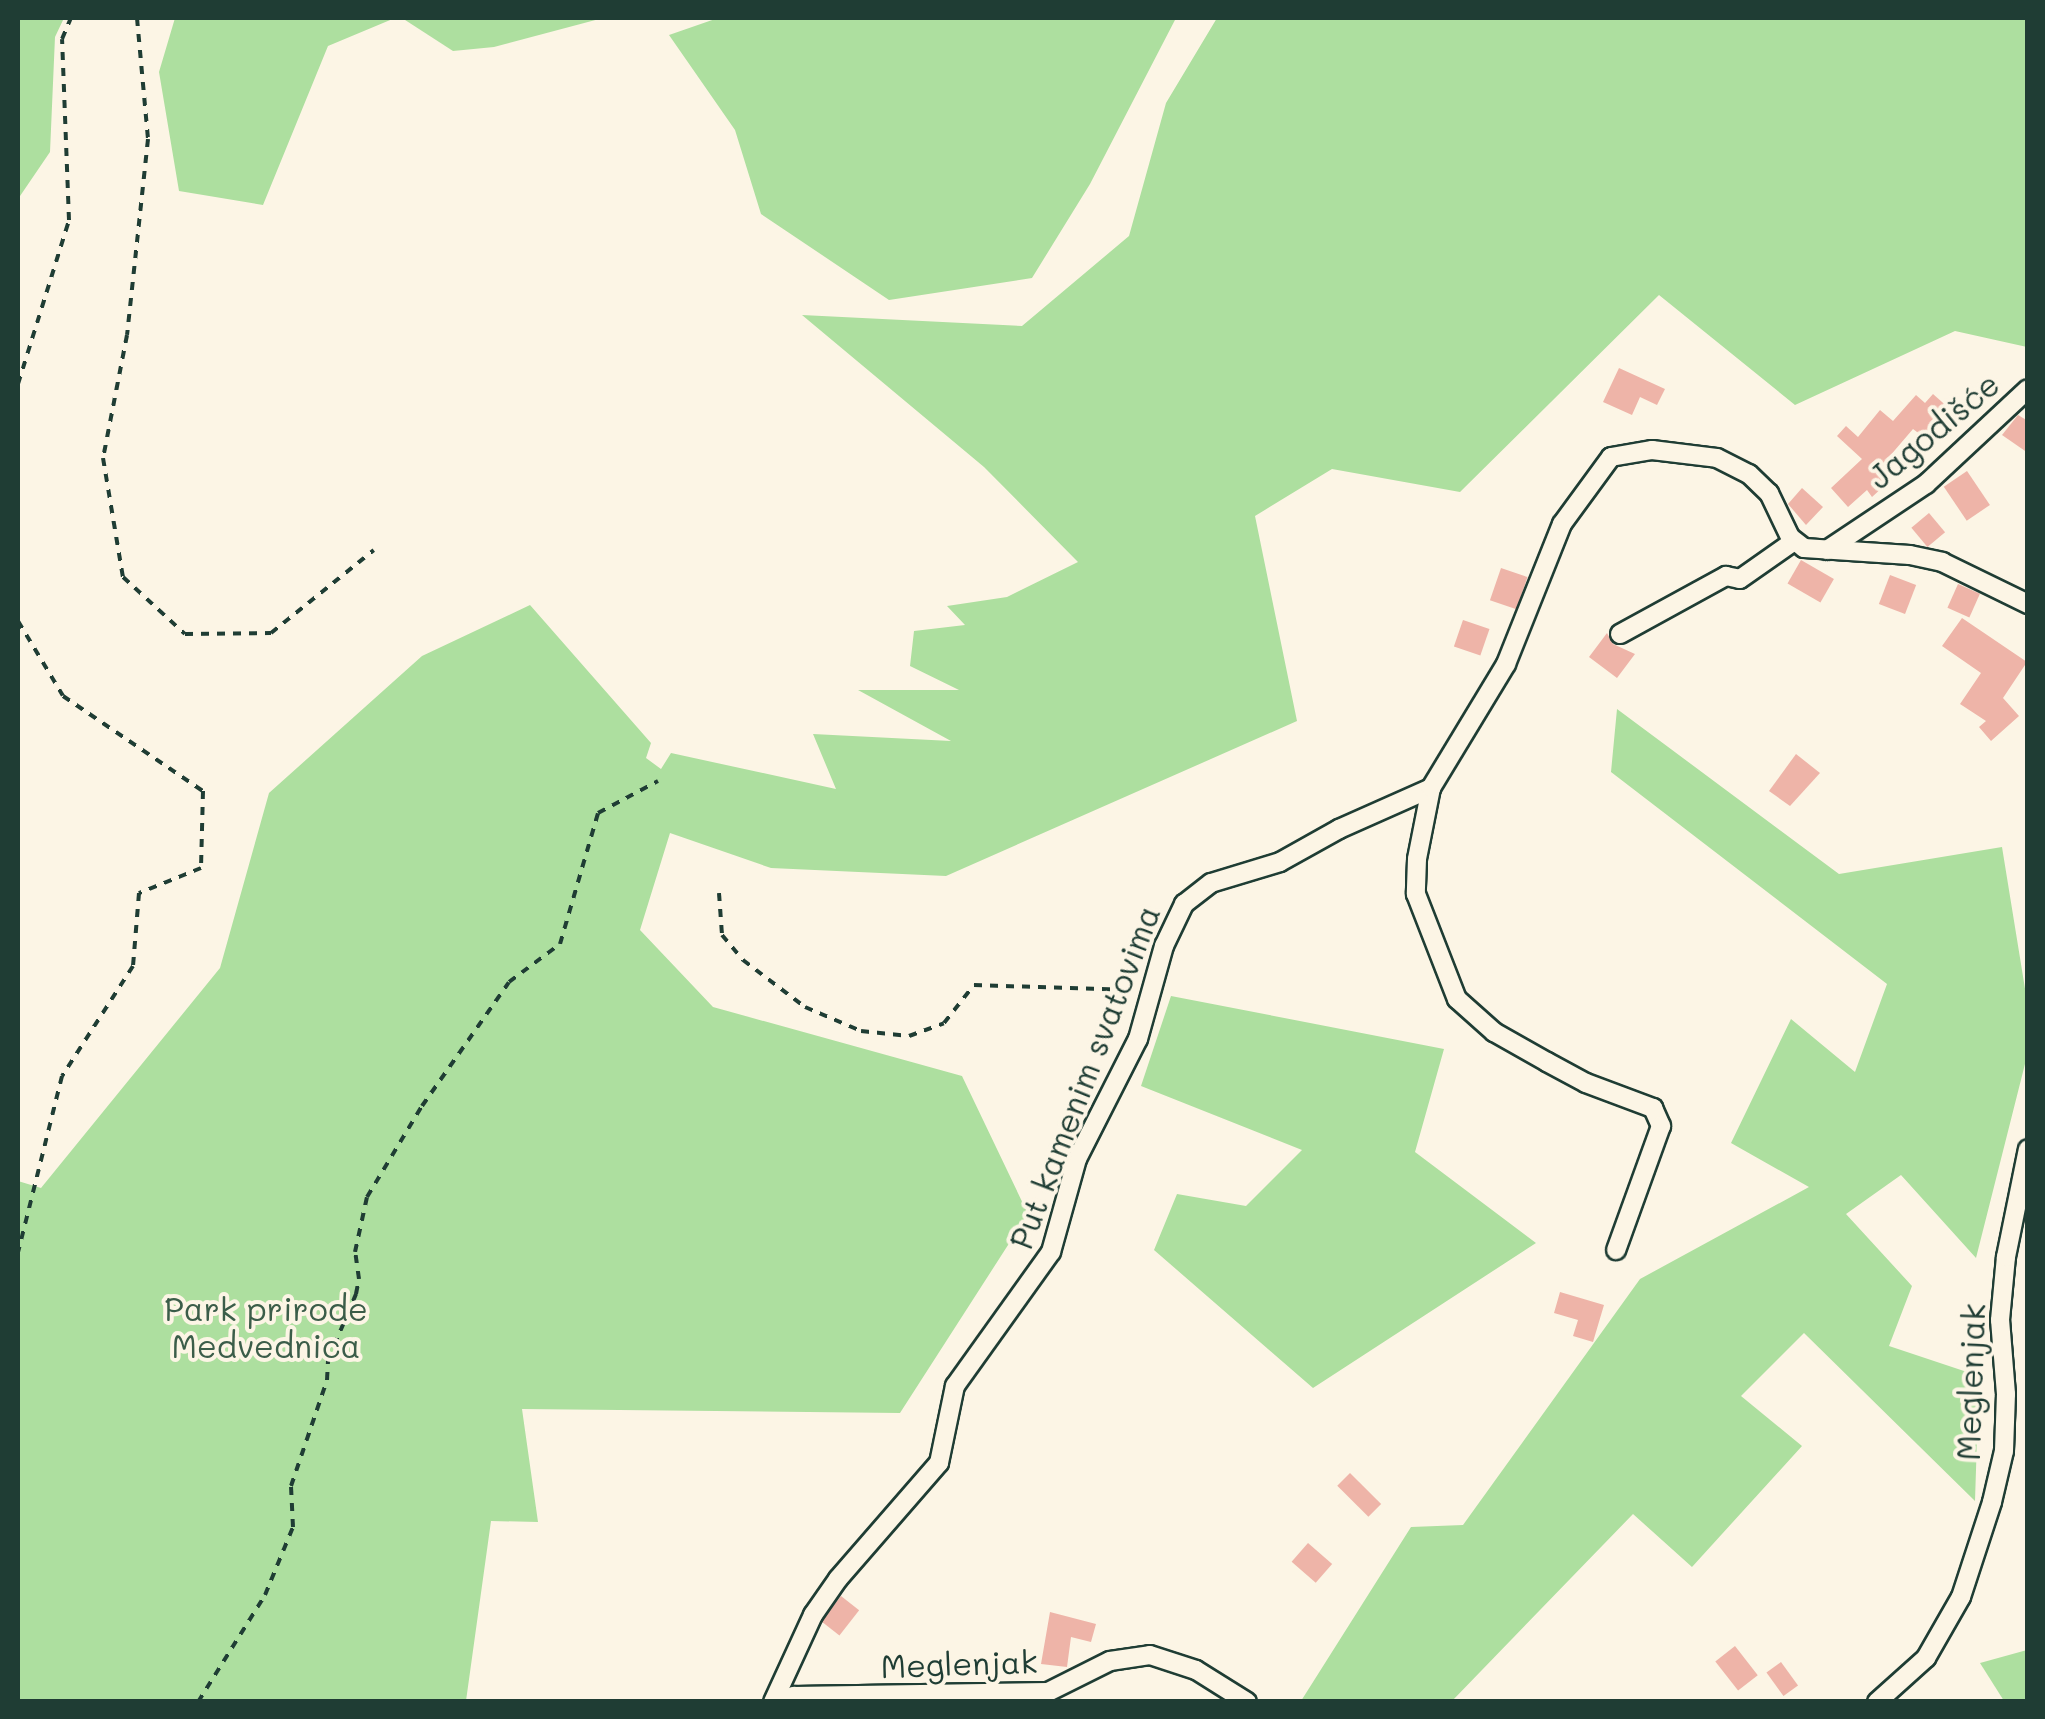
<!DOCTYPE html>
<html>
<head>
<meta charset="utf-8">
<style>
	body { margin:0 }
	#map { position:relative; width:2045px; height:1719px; overflow:hidden; background:#fcf5e5; font-family:Mali,sans-serif }
	div>[style] { position:absolute }
	.green>* { inset:0; background:#addf9f }
	.building>* { inset:0; background:#eeb4a8; transform-origin:0 0 }
	.path>* { height:4px; margin-top:-2px; transform-origin:0; background:repeating-linear-gradient(90deg,#1f3d34 0 8px,transparent 0 16px) }
	.roads { filter:drop-shadow(2px 0 #1f3d34) drop-shadow(-2px 0 #1f3d34) drop-shadow(0 2px #1f3d34) drop-shadow(0 -2px #1f3d34) }
	.minor>* { height:18px; margin:-9px; padding:0 9px; transform-origin:9px; border-radius:9px; background:#fcf5e5 }
	span { translate:-50% -50%; white-space:nowrap; text-align:center; line-height:1.15; -webkit-text-stroke:8px #fcf5e5; paint-order:stroke }
	.street-label { font-size:32px; color:#1f3d34 }
	.park-label { font-size:32px; color:#3b5d49 }
	.frame { position:absolute; inset:0; border:20px solid #1f3d34; pointer-events:none }
</style>
</head>
<body>
<div id="map">
	<div class="green">
		<div style="clip-path:polygon(18px 18px,64px 18px,55px 37px,50px 152px,18px 199px)"></div>
		<div style="clip-path:polygon(175px 18px,395px 18px,328px 46px,263px 205px,179px 191px,159px 72px)"></div>
		<div style="clip-path:polygon(402px 18px,603px 18px,494px 47px,453px 51px)"></div>
		<div style="clip-path:polygon(718px 18px,982px 19px,1176px 18px,1090px 184px,1032px 278px,889px 300px,761px 214px,735px 130px,669px 35px)"></div>
		<div style="clip-path:polygon(1217px 18px,2027px 18px,2027px 347px,1955px 331px,1795px 405px,1659px 295px,1460px 492px,1332px 469px,1255px 516px,1297px 721px,946px 876px,771px 868px,670px 833px,640px 930px,713px 1007px,962px 1076px,1028px 1214px,900px 1413px,522px 1409px,538px 1522px,491px 1521px,466px 1701px,18px 1701px,18px 1181px,41px 1188px,220px 968px,269px 793px,422px 656px,530px 605px,651px 743px,646px 758px,661px 769px,671px 753px,836px 789px,813px 734px,951px 741px,858px 690px,959px 690px,910px 666px,914px 631px,965px 625px,947px 606px,1007px 597px,1078px 562px,984px 467px,802px 315px,1022px 326px,1129px 236px,1166px 103px)"></div>
		<div style="clip-path:polygon(1617px 709px,1839px 874px,2002px 847px,2027px 1001px,2027px 1056px,1976px 1258px,1901px 1175px,1846px 1214px,1912px 1286px,1889px 1346px,1979px 1376px,1975px 1501px,1804px 1333px,1741px 1396px,1802px 1446px,1692px 1567px,1633px 1514px,1452px 1701px,1301px 1701px,1411px 1527px,1463px 1525px,1640px 1279px,1809px 1187px,1731px 1143px,1791px 1019px,1855px 1072px,1887px 984px,1611px 772px)"></div>
		<div style="clip-path:polygon(1171px 996px,1444px 1049px,1415px 1152px,1536px 1243px,1313px 1388px,1154px 1250px,1177px 1194px,1246px 1206px,1302px 1150px,1141px 1086px)"></div>
		<div style="clip-path:polygon(2027px 1650px,2027px 1701px,2004px 1701px,1980px 1663px)"></div>
	</div>
	<div class="building">
		<div style="clip-path:polygon(1619px 368px,1665px 389px,1657px 405px,1640px 397px,1632px 415px,1603px 402px)"></div>
		<div style="clip-path:polygon(1933px 394px,1951px 410px,1929px 434px,1925px 431px,1921px 435px,1913px 429px,1883px 464px,1895px 476px,1872px 497px,1867px 490px,1848px 507px,1831px 488px,1862px 459px,1837px 436px,1846px 426px,1858px 437px,1880px 410px,1893px 421px,1916px 395px,1925px 403px)"></div>
		<div style="clip-path:polygon(2018px 415px,2028px 421px,2028px 453px,2002px 435px)"></div>
		<div style="left:1967px;top:471px;width:41px;height:28px;rotate:56deg"></div>
		<div style="clip-path:polygon(1802px 488px,1823px 507px,1806px 525px,1788px 504px)"></div>
		<div style="left:1929px;top:513px;width:25px;height:23px;rotate:50deg"></div>
		<div style="left:1801px;top:560px;width:38px;height:27px;rotate:30deg"></div>
		<div style="left:1501px;top:568px;width:28px;height:34px;rotate:19deg"></div>
		<div style="left:1890px;top:575px;width:28px;height:31px;rotate:21deg"></div>
		<div style="left:1958px;top:584px;width:24px;height:26px;rotate:24deg"></div>
		<div style="clip-path:polygon(1962px 618px,2027px 662px,2003px 698px,2019px 716px,1991px 741px,1979px 727px,1986px 721px,1960px 704px,1981px 673px,1942px 646px)"></div>
		<div style="left:1463px;top:620px;width:28px;height:28px;rotate:19deg"></div>
		<div style="clip-path:polygon(1607px 633px,1613px 644px,1635px 654px,1617px 678px,1589px 657px)"></div>
		<div style="clip-path:polygon(1796px 754px,1820px 773px,1790px 806px,1769px 791px)"></div>
		<div style="clip-path:polygon(1560px 1292px,1604px 1305px,1593px 1342px,1573px 1336px,1578px 1320px,1554px 1313px)"></div>
		<div style="left:1350px;top:1473px;width:44px;height:18px;rotate:45deg"></div>
		<div style="left:1308px;top:1543px;width:32px;height:25px;rotate:41deg"></div>
		<div style="left:841px;top:1596px;width:23px;height:32px;rotate:38deg"></div>
		<div style="clip-path:polygon(1050px 1612px,1096px 1624px,1091px 1642px,1071px 1637px,1067px 1667px,1041px 1664px)"></div>
		<div style="left:1735px;top:1646px;width:37px;height:25px;rotate:52deg"></div>
		<div style="left:1781px;top:1662px;width:29px;height:18px;rotate:54deg"></div>
	</div>
	<div class="path">
		<div style="left:137px;top:18px;width:121px;rotate:84.8deg"></div>
		<div style="left:148px;top:139px;width:197px;rotate:96.1deg"></div>
		<div style="left:127px;top:335px;width:125px;rotate:101deg"></div>
		<div style="left:103px;top:458px;width:121px;rotate:80.5deg"></div>
		<div style="left:123px;top:577px;width:84px;rotate:42.6deg"></div>
		<div style="left:185px;top:634px;width:86px;rotate:-0.7deg"></div>
		<div style="left:271px;top:633px;width:132px;rotate:-38.9deg"></div>
		<div style="left:18px;top:384px;width:172px;rotate:-72.7deg"></div>
		<div style="left:69px;top:220px;width:181px;rotate:-92.2deg"></div>
		<div style="left:62px;top:39px;width:23px;rotate:-67deg"></div>
		<div style="left:18px;top:621px;width:87px;rotate:59deg"></div>
		<div style="left:63px;top:696px;width:169px;rotate:34.2deg"></div>
		<div style="left:203px;top:791px;width:77px;rotate:91.5deg"></div>
		<div style="left:201px;top:868px;width:67px;rotate:158deg"></div>
		<div style="left:139px;top:893px;width:73px;rotate:94.7deg"></div>
		<div style="left:133px;top:966px;width:131px;rotate:122.8deg"></div>
		<div style="left:62px;top:1076px;width:181px;rotate:104deg"></div>
		<div style="left:719px;top:893px;width:42px;rotate:85.9deg"></div>
		<div style="left:722px;top:935px;width:33px;rotate:50deg"></div>
		<div style="left:743px;top:960px;width:78px;rotate:37.2deg"></div>
		<div style="left:805px;top:1007px;width:61px;rotate:23.2deg"></div>
		<div style="left:861px;top:1031px;width:48px;rotate:5.9deg"></div>
		<div style="left:909px;top:1036px;width:37px;rotate:-20deg"></div>
		<div style="left:944px;top:1023px;width:48px;rotate:-51.7deg"></div>
		<div style="left:974px;top:985px;width:158px;rotate:1.8deg"></div>
		<div style="left:198px;top:1702px;width:126px;rotate:-57.9deg"></div>
		<div style="left:265px;top:1595px;width:74px;rotate:-67.6deg"></div>
		<div style="left:293px;top:1527px;width:41px;rotate:-92.8deg"></div>
		<div style="left:291px;top:1486px;width:112px;rotate:-71.2deg"></div>
		<div style="left:327px;top:1380px;width:20px;rotate:-87deg"></div>
		<div style="left:328px;top:1360px;width:72px;rotate:-67deg"></div>
		<div style="left:356px;top:1294px;width:15px;rotate:-79deg"></div>
		<div style="left:359px;top:1279px;width:27px;rotate:-98deg"></div>
		<div style="left:355px;top:1252px;width:56px;rotate:-77.7deg"></div>
		<div style="left:367px;top:1197px;width:106px;rotate:-58.9deg"></div>
		<div style="left:422px;top:1106px;width:151px;rotate:-54.9deg"></div>
		<div style="left:509px;top:982px;width:64px;rotate:-36.7deg"></div>
		<div style="left:560px;top:944px;width:136px;rotate:-73.8deg"></div>
		<div style="left:598px;top:813px;width:68px;rotate:-28.1deg"></div>
	</div>
	<div class="roads">
		<div class="minor">
			<div style="left:1827px;top:550px;width:119px;rotate:-33.7deg"></div>
			<div style="left:1926px;top:484px;width:139px;rotate:-43deg"></div>
			<div style="left:1620px;top:634px;width:121px;rotate:-28.7deg"></div>
			<div style="left:1726px;top:576px;width:14px;rotate:12deg"></div>
			<div style="left:1740px;top:579px;width:66px;rotate:-35.1deg"></div>
			<div style="left:1431px;top:788px;width:72px;rotate:101.2deg"></div>
			<div style="left:1417px;top:859px;width:35px;rotate:92deg"></div>
			<div style="left:1416px;top:894px;width:113px;rotate:68.7deg"></div>
			<div style="left:1457px;top:999px;width:50px;rotate:41.7deg"></div>
			<div style="left:1494px;top:1032px;width:61px;rotate:29.5deg"></div>
			<div style="left:1547px;top:1062px;width:44px;rotate:28.3deg"></div>
			<div style="left:1586px;top:1083px;width:72px;rotate:20.5deg"></div>
			<div style="left:1653px;top:1108px;width:20px;rotate:66deg"></div>
			<div style="left:1661px;top:1126px;width:132px;rotate:109.9deg"></div>
			<div style="left:773px;top:1702px;width:96px;rotate:-65.3deg"></div>
			<div style="left:813px;top:1615px;width:44px;rotate:-55.2deg"></div>
			<div style="left:838px;top:1579px;width:154px;rotate:-49deg"></div>
			<div style="left:939px;top:1463px;width:79px;rotate:-78.3deg"></div>
			<div style="left:955px;top:1386px;width:165px;rotate:-54.4deg"></div>
			<div style="left:1051px;top:1252px;width:97px;rotate:-74.4deg"></div>
			<div style="left:1077px;top:1159px;width:135px;rotate:-63.1deg"></div>
			<div style="left:1138px;top:1039px;width:97px;rotate:-74.4deg"></div>
			<div style="left:1164px;top:946px;width:47px;rotate:-64.5deg"></div>
			<div style="left:1184px;top:904px;width:34px;rotate:-38deg"></div>
			<div style="left:1211px;top:883px;width:72px;rotate:-16.9deg"></div>
			<div style="left:1280px;top:862px;width:68px;rotate:-29.2deg"></div>
			<div style="left:1339px;top:829px;width:101px;rotate:-24deg"></div>
			<div style="left:1431px;top:788px;width:145px;rotate:-58.8deg"></div>
			<div style="left:1506px;top:664px;width:151px;rotate:-68.2deg"></div>
			<div style="left:1562px;top:524px;width:83px;rotate:-53.8deg"></div>
			<div style="left:1611px;top:457px;width:42px;rotate:-9.7deg"></div>
			<div style="left:1652px;top:450px;width:65px;rotate:7deg"></div>
			<div style="left:1717px;top:458px;width:36px;rotate:27deg"></div>
			<div style="left:1749px;top:474px;width:28px;rotate:44deg"></div>
			<div style="left:1769px;top:493px;width:49px;rotate:64.5deg"></div>
			<div style="left:1790px;top:537px;width:18px;rotate:38deg"></div>
			<div style="left:1804px;top:548px;width:106px;rotate:3.8deg"></div>
			<div style="left:1910px;top:555px;width:33px;rotate:12deg"></div>
			<div style="left:1942px;top:562px;width:96px;rotate:26deg"></div>
			<div style="left:774px;top:1702px;width:21px;rotate:-17deg"></div>
			<div style="left:794px;top:1696px;width:254px;rotate:-0.9deg"></div>
			<div style="left:1048px;top:1692px;width:69px;rotate:-26.6deg"></div>
			<div style="left:1110px;top:1661px;width:40px;rotate:-8.5deg"></div>
			<div style="left:1150px;top:1655px;width:48px;rotate:18.1deg"></div>
			<div style="left:1196px;top:1670px;width:60px;rotate:32.1deg"></div>
			<div style="left:1877px;top:1702px;width:66px;rotate:-41.9deg"></div>
			<div style="left:1926px;top:1658px;width:70px;rotate:-60.2deg"></div>
			<div style="left:1961px;top:1597px;width:100px;rotate:-71.9deg"></div>
			<div style="left:1992px;top:1502px;width:52px;rotate:-76.8deg"></div>
			<div style="left:2004px;top:1451px;width:57px;rotate:-88deg"></div>
			<div style="left:2006px;top:1394px;width:74px;rotate:-94.6deg"></div>
			<div style="left:2000px;top:1320px;width:63px;rotate:-84.6deg"></div>
			<div style="left:2006px;top:1257px;width:110px;rotate:-78.5deg"></div>
		</div>
	</div>
	<div class="street-label">
		<span style="left:1933px;top:430px;rotate:-40deg">Jagodišće</span>
		<span style="left:1084px;top:1077px;rotate:-69deg">Put kamenim svatovima</span>
		<span style="left:1970px;top:1382px;rotate:-88deg">Meglenjak</span>
		<span style="left:959px;top:1663px;rotate:-2deg">Meglenjak</span>
	</div>
	<div class="park-label">
		<span style="left:266px;top:1327px">Park prirode<br>Medvednica</span>
	</div>
	<div class="frame"></div>
</div>
</body>
</html>
